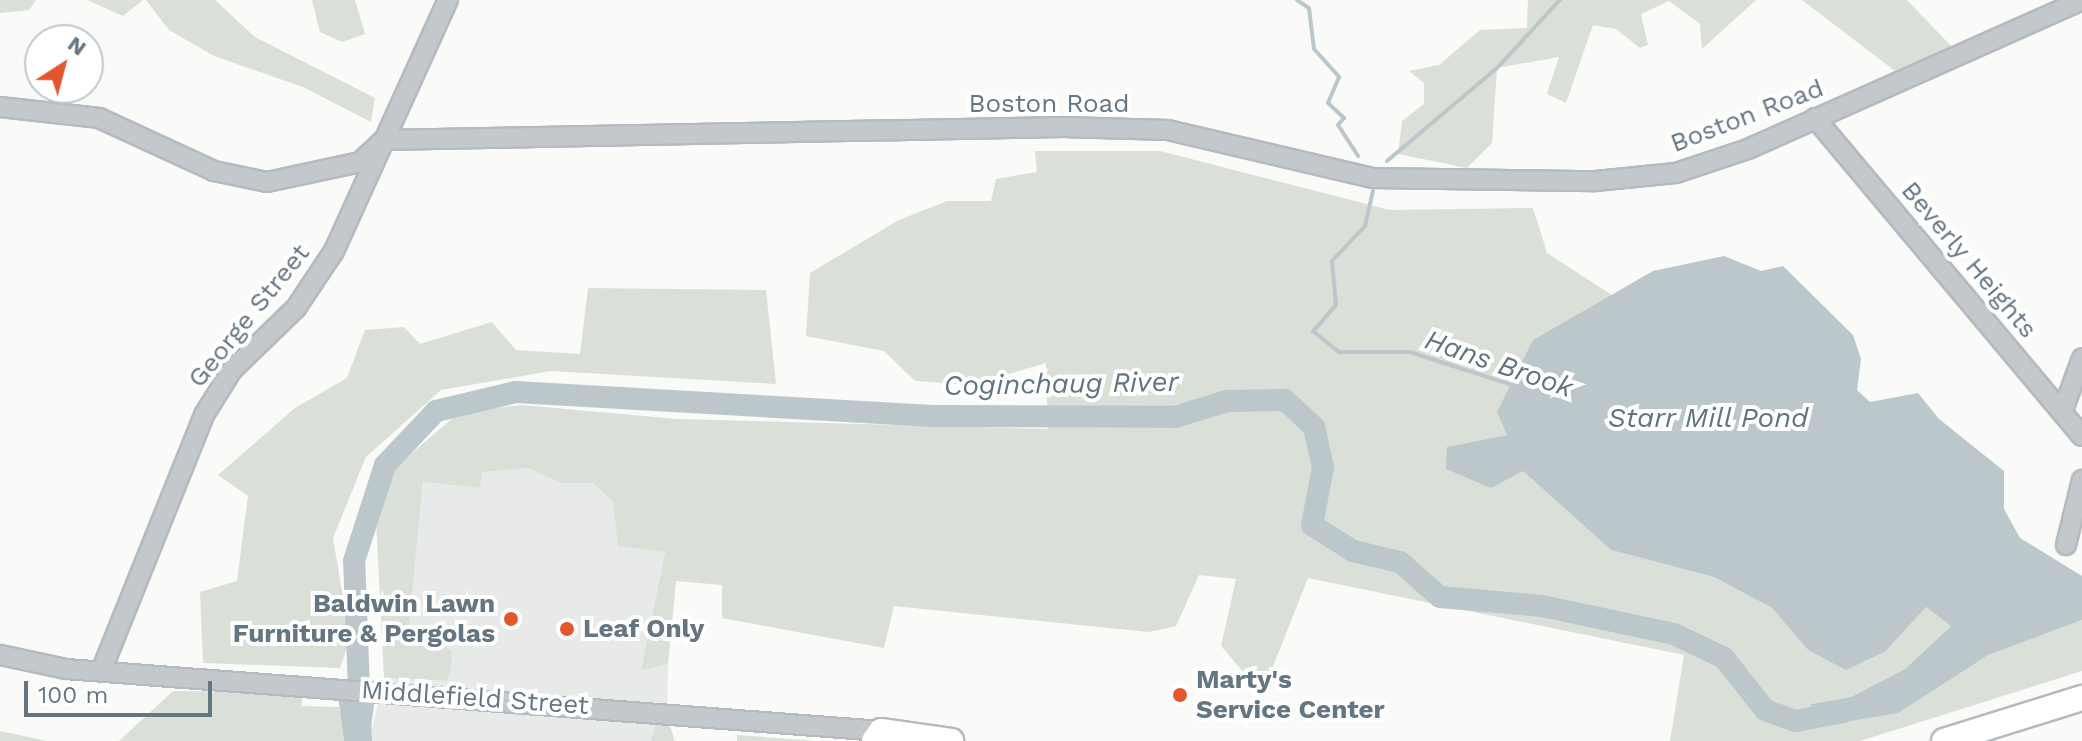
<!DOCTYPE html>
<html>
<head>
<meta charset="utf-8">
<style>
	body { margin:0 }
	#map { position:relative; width:2082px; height:741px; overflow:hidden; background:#fafaf8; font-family:"Work Sans",sans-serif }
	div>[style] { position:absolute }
	.built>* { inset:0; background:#e8e9e9 }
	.green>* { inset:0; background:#dadfd7 }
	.water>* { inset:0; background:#bbc7cb }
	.stream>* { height:4px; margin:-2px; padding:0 2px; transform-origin:2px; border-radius:2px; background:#bbc7cb }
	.river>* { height:22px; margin:-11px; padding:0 11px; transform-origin:11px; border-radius:11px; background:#bbc7cb }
	.roads { filter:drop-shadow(2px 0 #b5babe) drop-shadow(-2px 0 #b5babe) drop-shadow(0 2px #b5babe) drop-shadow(0 -2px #b5babe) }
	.minor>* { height:18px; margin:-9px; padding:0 9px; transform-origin:9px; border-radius:9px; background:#c3c8cc }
	.major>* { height:24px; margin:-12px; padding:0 12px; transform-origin:12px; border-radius:12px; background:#fff }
	.dots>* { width:22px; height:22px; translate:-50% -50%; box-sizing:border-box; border:4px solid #fff; border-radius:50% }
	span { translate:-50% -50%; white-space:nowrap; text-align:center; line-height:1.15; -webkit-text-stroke:8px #fff; paint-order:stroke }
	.street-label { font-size:26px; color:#657683 }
	.poi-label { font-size:26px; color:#657683; font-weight:700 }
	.right { translate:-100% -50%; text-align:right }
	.left { translate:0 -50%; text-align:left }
	.water-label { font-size:28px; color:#60757c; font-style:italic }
	.north { position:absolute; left:24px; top:24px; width:80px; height:80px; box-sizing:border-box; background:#fff; border:2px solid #c1c8cd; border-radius:50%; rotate:36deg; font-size:22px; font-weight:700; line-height:32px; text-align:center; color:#657683 }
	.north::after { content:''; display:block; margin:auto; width:28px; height:36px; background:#e4572e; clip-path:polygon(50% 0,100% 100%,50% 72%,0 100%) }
	.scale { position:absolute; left:24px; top:681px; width:188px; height:36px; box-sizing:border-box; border:4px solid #657683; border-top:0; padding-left:10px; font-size:24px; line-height:28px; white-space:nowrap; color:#657683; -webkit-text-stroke:6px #fff; paint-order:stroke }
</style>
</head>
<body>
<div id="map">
	<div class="built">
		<div style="clip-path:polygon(528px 468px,562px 482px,593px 483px,665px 551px,641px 669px,668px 664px,667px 718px,656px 721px,651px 741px,369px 741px,384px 678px,446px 681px,408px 638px,423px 482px,480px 488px,481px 471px)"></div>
	</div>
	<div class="green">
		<div style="clip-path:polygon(0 0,36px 0,29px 10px,0 13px)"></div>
		<div style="clip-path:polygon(87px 0,143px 0,123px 16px)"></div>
		<div style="clip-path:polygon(146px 0,215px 0,255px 37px,375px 98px,371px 122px,303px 87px,214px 56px,169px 30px)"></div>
		<div style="clip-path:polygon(312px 0,355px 0,365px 34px,342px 42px,320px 32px)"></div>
		<div style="clip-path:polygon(1528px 0,1756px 0,1702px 49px,1700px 24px,1669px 1px,1641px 14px,1648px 45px,1640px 48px,1616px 29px,1593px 25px,1566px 103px,1547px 94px,1559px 57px,1497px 68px,1492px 143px,1467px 168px,1398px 154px,1402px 121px,1424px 104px,1424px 83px,1409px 71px,1439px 65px,1480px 30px,1527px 28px)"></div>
		<div style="clip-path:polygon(1802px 0,1907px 0,1952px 47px,1895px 71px)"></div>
		<div style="clip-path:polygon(1035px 151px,1160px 151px,1390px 210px,1533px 208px,1547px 253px,1612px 295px,1533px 340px,1507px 435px,1447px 447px,1523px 471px,1611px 550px,1714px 577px,1772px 608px,1808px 650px,1886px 651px,1926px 607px,1951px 626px,1905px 669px,1851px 697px,1811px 704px,1815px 727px,2054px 625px,2082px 620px,2082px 671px,1860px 741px,1670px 741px,1684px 655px,1308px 578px,1262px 694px,1221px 646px,1236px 579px,1199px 575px,1176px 626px,1149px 632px,894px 606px,884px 648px,722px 618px,722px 585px,676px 581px,668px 664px,641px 670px,665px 552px,618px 546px,613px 502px,593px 483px,562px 483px,528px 468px,482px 472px,480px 488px,423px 482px,408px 637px,441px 643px,452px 652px,451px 668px,447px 681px,384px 678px,376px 519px,392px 470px,460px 412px,522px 405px,677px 419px,1048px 429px,1046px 363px,971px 385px,915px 381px,884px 351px,806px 336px,810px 273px,899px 220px,947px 201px,991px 201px,996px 179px,1037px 172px)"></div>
		<div style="clip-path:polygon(588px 288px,766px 290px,776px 384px,551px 371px,441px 390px,366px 457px,333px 538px,350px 639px,340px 668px,203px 663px,200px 592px,237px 581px,248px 496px,218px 475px,295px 408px,347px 378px,365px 330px,404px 327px,420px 344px,492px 322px,516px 350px,580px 354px)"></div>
		<div style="clip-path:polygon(173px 691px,302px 692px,302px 706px,339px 707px,344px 741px,119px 741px)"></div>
		<div style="clip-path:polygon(667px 718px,675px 741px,651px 741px,656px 721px)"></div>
		<div style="clip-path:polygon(0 731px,47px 741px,0 741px)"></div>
		<div style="clip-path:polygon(737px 735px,817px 741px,737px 741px)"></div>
	</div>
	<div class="water">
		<div style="clip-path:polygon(1724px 256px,1761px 271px,1783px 266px,1853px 335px,1861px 359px,1857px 390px,1870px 402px,1918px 393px,1939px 419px,2004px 471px,2004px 509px,2020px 538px,2082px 576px,2082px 620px,1988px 655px,1898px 713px,1815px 727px,1811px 704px,1851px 697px,1905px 669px,1951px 626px,1926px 607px,1886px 651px,1846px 670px,1808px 650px,1772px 608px,1714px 577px,1611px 550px,1523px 471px,1491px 488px,1446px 469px,1447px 447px,1507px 435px,1497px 412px,1533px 340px,1653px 271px)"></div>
		<div style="clip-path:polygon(338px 696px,375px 698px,369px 741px,344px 741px)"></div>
	</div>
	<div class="stream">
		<div style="left:1297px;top:0;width:14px;rotate:34deg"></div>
		<div style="left:1309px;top:8px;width:41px;rotate:83deg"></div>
		<div style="left:1314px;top:49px;width:38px;rotate:48deg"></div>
		<div style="left:1339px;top:77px;width:28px;rotate:113deg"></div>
		<div style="left:1328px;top:103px;width:22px;rotate:43deg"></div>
		<div style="left:1344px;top:118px;width:9px;rotate:131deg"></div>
		<div style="left:1338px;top:125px;width:37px;rotate:57deg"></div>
		<div style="left:1387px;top:161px;width:144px;rotate:-40.2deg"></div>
		<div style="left:1497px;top:68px;width:93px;rotate:-47.2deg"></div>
		<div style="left:1373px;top:191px;width:36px;rotate:103deg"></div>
		<div style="left:1365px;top:226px;width:48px;rotate:133.3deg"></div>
		<div style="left:1332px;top:261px;width:44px;rotate:84.8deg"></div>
		<div style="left:1336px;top:305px;width:35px;rotate:131deg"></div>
		<div style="left:1313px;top:331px;width:33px;rotate:39deg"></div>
		<div style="left:1339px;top:352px;width:71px"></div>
		<div style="left:1410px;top:352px;width:110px;rotate:17.9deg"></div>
	</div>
	<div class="river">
		<div style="left:361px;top:741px;width:180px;rotate:-92.2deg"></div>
		<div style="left:354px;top:561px;width:101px;rotate:-72.1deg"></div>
		<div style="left:385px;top:465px;width:74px;rotate:-46.6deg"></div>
		<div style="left:436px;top:411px;width:82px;rotate:-13.4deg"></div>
		<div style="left:516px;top:392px;width:422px;rotate:3.3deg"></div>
		<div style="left:937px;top:416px;width:238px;rotate:0.2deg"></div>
		<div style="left:1175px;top:417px;width:54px;rotate:-17.1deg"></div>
		<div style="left:1227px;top:401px;width:58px;rotate:-1deg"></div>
		<div style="left:1285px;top:400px;width:40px;rotate:43deg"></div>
		<div style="left:1314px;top:427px;width:41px;rotate:77.3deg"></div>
		<div style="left:1323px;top:467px;width:59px;rotate:100.7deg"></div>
		<div style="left:1312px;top:525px;width:49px;rotate:32.4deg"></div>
		<div style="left:1353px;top:551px;width:48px;rotate:13.2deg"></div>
		<div style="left:1400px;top:562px;width:53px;rotate:41.2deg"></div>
		<div style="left:1440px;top:597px;width:102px;rotate:5deg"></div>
		<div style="left:1542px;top:606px;width:135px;rotate:12deg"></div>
		<div style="left:1674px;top:634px;width:55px;rotate:25.6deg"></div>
		<div style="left:1724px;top:658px;width:66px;rotate:51.7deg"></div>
		<div style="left:1765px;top:710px;width:33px;rotate:20deg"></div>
		<div style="left:1796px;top:721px;width:48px;rotate:-10.8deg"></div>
	</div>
	<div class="roads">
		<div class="minor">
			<div style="left:0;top:107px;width:100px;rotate:6.3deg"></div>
			<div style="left:99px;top:118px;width:127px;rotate:24.7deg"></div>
			<div style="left:214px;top:171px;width:54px;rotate:11.7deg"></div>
			<div style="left:267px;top:182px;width:95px;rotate:-12.1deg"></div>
			<div style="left:360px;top:162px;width:33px;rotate:-43deg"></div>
			<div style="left:384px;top:140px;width:679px;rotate:-1.1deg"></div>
			<div style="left:1063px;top:127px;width:105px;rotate:1.6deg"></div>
			<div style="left:1168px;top:130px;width:210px;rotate:13.2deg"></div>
			<div style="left:1372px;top:178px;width:224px;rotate:0.8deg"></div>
			<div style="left:1596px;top:181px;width:80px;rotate:-5.7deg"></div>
			<div style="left:1676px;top:173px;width:76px;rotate:-18.4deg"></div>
			<div style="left:1748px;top:149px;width:366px;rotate:-24deg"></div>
			<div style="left:1815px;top:118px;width:415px;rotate:50deg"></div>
			<div style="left:2063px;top:410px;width:55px;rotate:-69.9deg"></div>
			<div style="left:2066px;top:545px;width:67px;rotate:-76.2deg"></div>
			<div style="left:0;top:655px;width:67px;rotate:12deg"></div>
			<div style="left:66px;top:669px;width:817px;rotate:4.35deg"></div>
			<div style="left:102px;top:669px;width:274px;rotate:-68.1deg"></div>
			<div style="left:204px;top:415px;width:53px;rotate:-58.1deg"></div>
			<div style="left:232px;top:370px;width:89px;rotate:-44.1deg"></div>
			<div style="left:296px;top:308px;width:69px;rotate:-56.3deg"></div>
			<div style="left:334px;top:251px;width:276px;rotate:-65.6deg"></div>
		</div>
		<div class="major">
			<div style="left:874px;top:741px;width:12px;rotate:-55deg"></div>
			<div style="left:881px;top:731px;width:71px;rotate:8.1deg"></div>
			<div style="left:1944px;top:741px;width:145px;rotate:-17.3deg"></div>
		</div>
	</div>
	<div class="dots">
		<div style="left:511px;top:619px;background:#e4572e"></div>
		<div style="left:567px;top:629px;background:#e4572e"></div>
		<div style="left:1180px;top:695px;background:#e4572e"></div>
	</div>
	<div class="street-label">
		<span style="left:1049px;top:104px">Boston Road</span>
		<span style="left:1747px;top:116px;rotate:-21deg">Boston Road</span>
		<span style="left:1969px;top:260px;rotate:50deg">Beverly Heights</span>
		<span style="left:249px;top:316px;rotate:-51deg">George Street</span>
		<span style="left:475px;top:698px;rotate:4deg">Middlefield Street</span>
	</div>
	<div class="poi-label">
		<span class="right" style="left:495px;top:619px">Baldwin Lawn<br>Furniture &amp; Pergolas</span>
		<span class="left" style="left:583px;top:629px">Leaf Only</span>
		<span class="left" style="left:1196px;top:695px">Marty's<br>Service Center</span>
	</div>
	<div class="water-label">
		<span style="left:1499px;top:364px;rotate:19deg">Hans Brook</span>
		<span style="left:1061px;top:384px;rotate:-1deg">Coginchaug River</span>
		<span style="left:1708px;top:418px">Starr Mill Pond</span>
	</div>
	<div class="north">N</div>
	<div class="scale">100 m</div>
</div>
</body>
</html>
